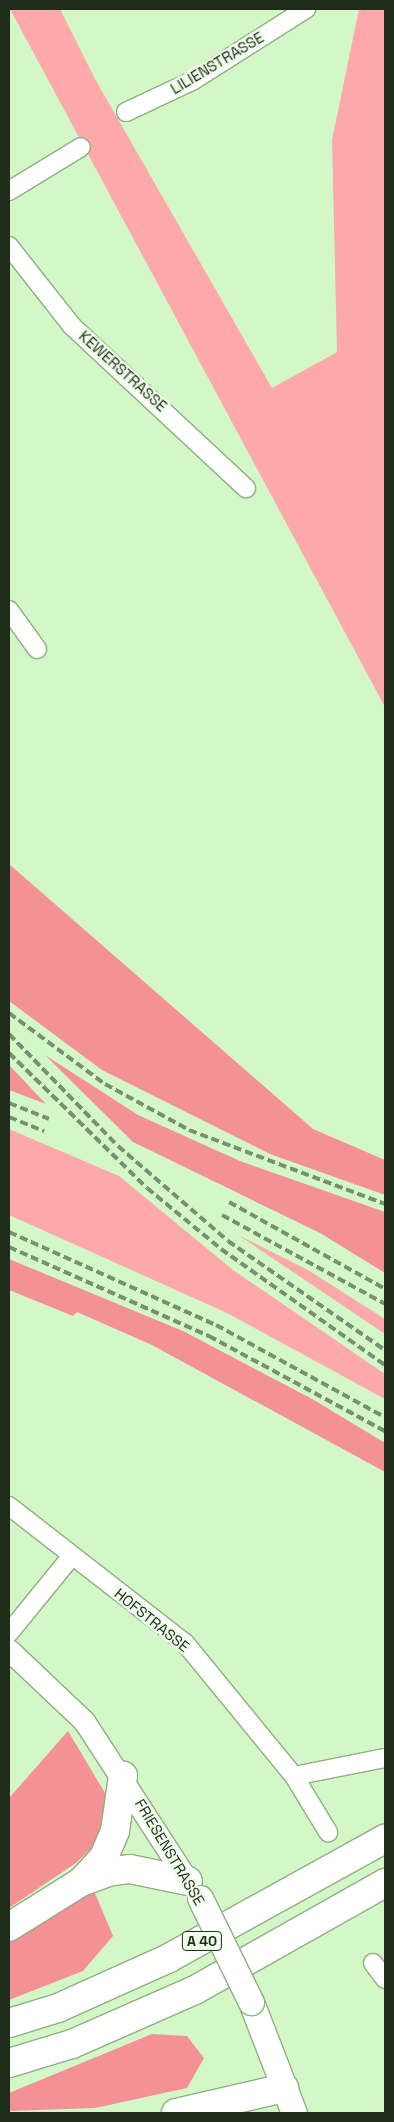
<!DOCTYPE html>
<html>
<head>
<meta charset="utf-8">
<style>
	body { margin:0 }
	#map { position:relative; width:394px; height:2122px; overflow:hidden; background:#d4f7c7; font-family:"Space Grotesk",sans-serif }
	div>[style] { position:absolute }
	.green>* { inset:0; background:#fda9ac }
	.forest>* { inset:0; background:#f49196 }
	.roads { filter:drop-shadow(1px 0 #8eaf82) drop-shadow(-1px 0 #8eaf82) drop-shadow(0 1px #8eaf82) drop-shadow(0 -1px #8eaf82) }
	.minor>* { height:18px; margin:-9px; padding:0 9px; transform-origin:9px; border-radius:9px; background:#fff }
	.tertiary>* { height:21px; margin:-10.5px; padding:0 10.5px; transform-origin:10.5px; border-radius:10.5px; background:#fff }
	.secondary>* { height:25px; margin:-12.5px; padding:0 12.5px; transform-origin:12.5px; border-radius:12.5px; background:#fff }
	.motorway>* { height:28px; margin:-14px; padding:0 14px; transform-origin:14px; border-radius:14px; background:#fff }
	.rail>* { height:4px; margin-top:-2px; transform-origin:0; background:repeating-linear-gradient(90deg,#78906f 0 8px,transparent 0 12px) }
	.bridges { filter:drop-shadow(1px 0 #8eaf82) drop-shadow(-1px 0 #8eaf82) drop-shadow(0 1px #8eaf82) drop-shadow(0 -1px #8eaf82) }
	.secondary-bridge>* { height:25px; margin:-12.5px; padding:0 12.5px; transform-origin:12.5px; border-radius:12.5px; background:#fff }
	span { translate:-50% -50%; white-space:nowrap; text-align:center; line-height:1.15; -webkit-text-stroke:5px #effdea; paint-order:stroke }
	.shield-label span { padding:1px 4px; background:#effdea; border:1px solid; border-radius:4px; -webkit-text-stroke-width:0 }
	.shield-label { font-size:14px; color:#1f2c1a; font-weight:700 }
	.street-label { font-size:15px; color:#1f2c1a }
	.frame { position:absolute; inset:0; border:10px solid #1f2c1a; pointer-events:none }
</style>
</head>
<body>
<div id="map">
	<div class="green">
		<div style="clip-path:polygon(10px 9px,60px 9px,95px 79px,272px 388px,337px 352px,332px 140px,359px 9px,385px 9px,385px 707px)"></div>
		<div style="clip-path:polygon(9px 1129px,119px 1176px,233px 1270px,385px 1374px,385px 1399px,227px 1313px,9px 1215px)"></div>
		<div style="clip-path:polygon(238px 1235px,308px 1270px,385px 1319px,385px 1334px)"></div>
	</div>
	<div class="forest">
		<div style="clip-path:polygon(9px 864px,313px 1129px,385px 1160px,385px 1195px,270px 1154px,102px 1070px,9px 1001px)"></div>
		<div style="clip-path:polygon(45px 1055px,138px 1115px,240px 1161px,385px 1212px,385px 1273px,320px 1233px,133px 1142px)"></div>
		<div style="clip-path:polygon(9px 1065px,46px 1104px,9px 1090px)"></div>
		<div style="clip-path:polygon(9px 1259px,183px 1331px,314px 1400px,385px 1443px,385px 1472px,152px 1345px,77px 1312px,73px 1316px,9px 1290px)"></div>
		<div style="clip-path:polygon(68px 1731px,108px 1798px,98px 1842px,76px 1863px,9px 1908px,9px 1798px)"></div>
		<div style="clip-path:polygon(94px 1891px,113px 1936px,83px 1971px,9px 2000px,9px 1938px)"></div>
		<div style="clip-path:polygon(152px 2034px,187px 2036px,204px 2058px,187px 2088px,95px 2108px,9px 2111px,9px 2093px)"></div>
	</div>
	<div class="roads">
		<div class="minor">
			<div style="left:126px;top:112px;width:75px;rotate:-25.2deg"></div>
			<div style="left:194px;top:80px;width:133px;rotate:-32.4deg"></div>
			<div style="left:9px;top:191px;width:84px;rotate:-31.4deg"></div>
			<div style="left:9px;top:246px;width:102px;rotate:51.8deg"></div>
			<div style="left:72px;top:326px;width:238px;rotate:43deg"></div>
			<div style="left:9px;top:610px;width:48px;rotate:54.3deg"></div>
			<div style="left:9px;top:1506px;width:223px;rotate:37.9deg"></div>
			<div style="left:185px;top:1643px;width:172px;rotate:50.7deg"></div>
			<div style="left:294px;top:1776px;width:93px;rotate:-11.2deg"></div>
			<div style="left:9px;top:1633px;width:98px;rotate:-50.8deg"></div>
			<div style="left:294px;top:1776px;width:66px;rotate:58.7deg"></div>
			<div style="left:373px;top:1963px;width:20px;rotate:53deg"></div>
		</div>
		<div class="tertiary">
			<div style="left:9px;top:1650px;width:103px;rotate:43.4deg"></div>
			<div style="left:84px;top:1721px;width:191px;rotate:57deg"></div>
		</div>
		<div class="secondary">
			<div style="left:251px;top:2002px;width:119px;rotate:68.8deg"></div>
		</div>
		<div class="motorway">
			<div style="left:82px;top:1881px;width:33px;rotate:-47deg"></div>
			<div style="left:104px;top:1857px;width:28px;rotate:-67deg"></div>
			<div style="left:115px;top:1831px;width:56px;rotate:-81.7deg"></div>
			<div style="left:9px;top:1927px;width:85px;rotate:-32deg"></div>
			<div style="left:81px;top:1882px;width:29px;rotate:-20deg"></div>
			<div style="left:108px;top:1872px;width:22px;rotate:-8deg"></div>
			<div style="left:130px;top:1869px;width:59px;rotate:11.7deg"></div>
			<div style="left:9px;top:2023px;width:51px;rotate:-17deg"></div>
			<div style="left:58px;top:2008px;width:122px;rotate:-24.2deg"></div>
			<div style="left:169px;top:1958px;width:247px;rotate:-28.9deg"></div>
			<div style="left:9px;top:2063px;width:66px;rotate:-16.8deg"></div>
			<div style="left:72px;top:2044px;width:134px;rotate:-23.7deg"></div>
			<div style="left:195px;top:1990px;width:218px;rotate:-29.4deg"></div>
			<div style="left:176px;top:2113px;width:111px;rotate:-13deg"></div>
		</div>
	</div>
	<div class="rail">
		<div style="left:9px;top:1013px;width:119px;rotate:36.5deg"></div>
		<div style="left:105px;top:1084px;width:96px;rotate:28.7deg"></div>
		<div style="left:189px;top:1130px;width:210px;rotate:20.7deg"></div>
		<div style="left:9px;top:1034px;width:156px;rotate:45.8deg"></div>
		<div style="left:118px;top:1146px;width:145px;rotate:40.8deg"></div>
		<div style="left:228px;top:1241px;width:191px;rotate:34.8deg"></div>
		<div style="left:9px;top:1053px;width:193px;rotate:44.4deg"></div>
		<div style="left:147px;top:1188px;width:96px;rotate:39.5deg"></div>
		<div style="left:221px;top:1249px;width:201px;rotate:35.3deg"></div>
		<div style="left:9px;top:1103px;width:43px;rotate:21.8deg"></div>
		<div style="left:9px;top:1117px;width:38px;rotate:22deg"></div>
		<div style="left:229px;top:1202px;width:179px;rotate:29.1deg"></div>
		<div style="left:222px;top:1215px;width:186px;rotate:28.6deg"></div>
		<div style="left:9px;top:1232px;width:227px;rotate:24.2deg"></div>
		<div style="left:216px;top:1325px;width:192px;rotate:28.6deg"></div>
		<div style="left:9px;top:1247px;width:219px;rotate:24deg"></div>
		<div style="left:209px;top:1336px;width:200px;rotate:28.4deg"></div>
	</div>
	<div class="bridges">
		<div class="secondary-bridge">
			<div style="left:200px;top:1898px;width:116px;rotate:63.9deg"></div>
		</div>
	</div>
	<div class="shield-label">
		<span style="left:202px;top:1941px">A 40</span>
	</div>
	<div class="street-label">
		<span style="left:217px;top:63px;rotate:-31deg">LILIENSTRASSE</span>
		<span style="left:123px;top:371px;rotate:42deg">KEWERSTRASSE</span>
		<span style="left:152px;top:1620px;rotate:39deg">HOFSTRASSE</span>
		<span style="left:170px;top:1852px;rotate:59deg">FRIESENSTRASSE</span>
	</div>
	<div class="frame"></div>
</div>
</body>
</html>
